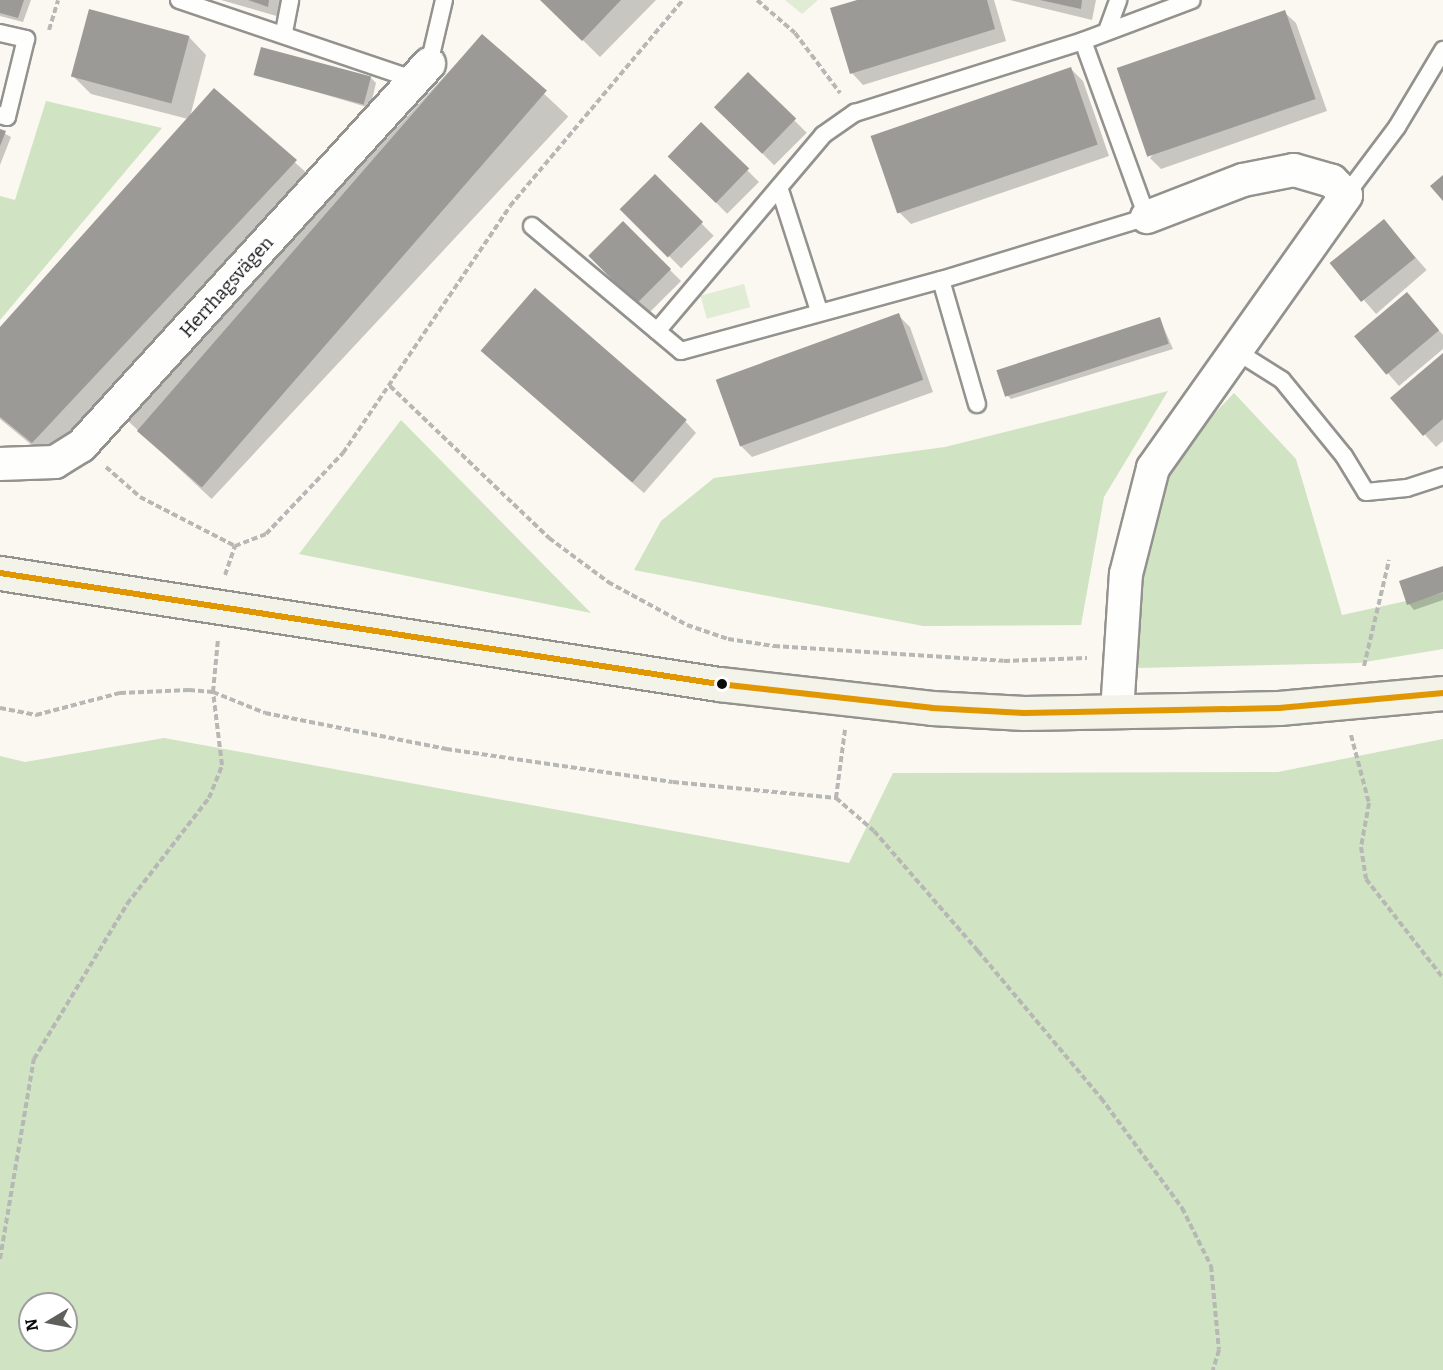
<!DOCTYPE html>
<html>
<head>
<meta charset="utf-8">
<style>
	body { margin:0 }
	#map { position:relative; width:1443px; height:1370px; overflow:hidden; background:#faf8f0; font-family:Bitter,serif }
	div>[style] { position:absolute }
	.green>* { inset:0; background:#e0ecd3; transform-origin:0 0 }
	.forest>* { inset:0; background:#d0e3c2 }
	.shadow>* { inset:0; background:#0003; transform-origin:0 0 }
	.building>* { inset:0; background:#9c9a96; transform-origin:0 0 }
	.path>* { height:4px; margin-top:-2px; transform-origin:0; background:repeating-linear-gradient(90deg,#b7b7b5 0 6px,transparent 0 9px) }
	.roads { filter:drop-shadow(2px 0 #93928f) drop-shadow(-2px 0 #93928f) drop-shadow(0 2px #93928f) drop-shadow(0 -2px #93928f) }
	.lane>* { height:16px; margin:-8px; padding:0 8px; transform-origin:8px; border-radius:8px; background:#fefefd }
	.street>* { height:32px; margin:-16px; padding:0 16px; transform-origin:16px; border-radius:16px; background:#fefefd }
	.secondary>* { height:33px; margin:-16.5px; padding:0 16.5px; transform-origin:16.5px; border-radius:16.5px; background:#f3f3e9 }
	.bus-1>* { height:6px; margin:-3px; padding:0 3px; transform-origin:3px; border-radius:3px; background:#e09701 }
	.dots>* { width:16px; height:16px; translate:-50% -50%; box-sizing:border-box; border:3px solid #fff; border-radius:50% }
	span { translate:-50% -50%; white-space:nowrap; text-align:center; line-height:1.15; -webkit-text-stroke:6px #fff; paint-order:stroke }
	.street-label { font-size:18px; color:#0c0c0c }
	.north { position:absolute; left:18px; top:1292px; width:60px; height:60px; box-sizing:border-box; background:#fff; border:2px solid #9e9e9e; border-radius:50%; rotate:260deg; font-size:16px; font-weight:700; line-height:24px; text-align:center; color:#0c0c0c }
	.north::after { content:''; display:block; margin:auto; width:21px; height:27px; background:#5f5f5c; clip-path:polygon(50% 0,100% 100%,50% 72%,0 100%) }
</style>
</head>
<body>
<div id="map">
	<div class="green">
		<div style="clip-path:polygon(785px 0,818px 0,802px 14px)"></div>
		<div style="left:744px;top:284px;width:24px;height:45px;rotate:75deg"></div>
	</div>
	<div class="forest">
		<div style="clip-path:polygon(46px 101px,162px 128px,0 320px,0 196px,15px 200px)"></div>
		<div style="clip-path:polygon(1168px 391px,1104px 497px,1081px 625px,923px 626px,634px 570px,661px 521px,714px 478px,945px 447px)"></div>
		<div style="clip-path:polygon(1234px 393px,1296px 459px,1342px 615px,1443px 593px,1443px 649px,1359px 663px,1135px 668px,1143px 530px,1177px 453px)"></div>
		<div style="clip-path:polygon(401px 420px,591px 613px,299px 554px)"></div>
		<div style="clip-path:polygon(evenodd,164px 738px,849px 863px,893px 773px,1278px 772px,1443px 739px,1443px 1370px,0 1370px,0 756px,25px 762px,164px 738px,30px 1304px,66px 1304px,66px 1340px,30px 1340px,30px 1304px)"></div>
	</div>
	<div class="shadow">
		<div style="clip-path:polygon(0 0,31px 0,23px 22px,0 16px)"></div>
		<div style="clip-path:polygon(221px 0,283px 0,280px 17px)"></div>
		<div style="clip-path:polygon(542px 0,656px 0,600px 57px)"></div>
		<div style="clip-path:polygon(862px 0,994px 0,1006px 41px,863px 85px,852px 73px)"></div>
		<div style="clip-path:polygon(1010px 0,1096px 0,1092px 20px)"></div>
		<div style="clip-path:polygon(1284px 12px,1296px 23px,1327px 111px,1161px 169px,1150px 158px)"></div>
		<div style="left:482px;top:36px;width:118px;height:523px;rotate:43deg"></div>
		<div style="clip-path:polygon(189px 37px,206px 55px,190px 117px,214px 90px,319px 184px,56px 465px,0 419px,0 329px,188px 119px,91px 94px,73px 76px)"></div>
		<div style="clip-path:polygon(1071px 69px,1083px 81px,1109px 156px,911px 224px,899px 212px)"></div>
		<div style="clip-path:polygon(256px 74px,370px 77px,376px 83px,370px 108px)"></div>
		<div style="left:748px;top:74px;width:83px;height:46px;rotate:45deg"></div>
		<div style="left:701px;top:124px;width:82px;height:45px;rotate:45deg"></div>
		<div style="clip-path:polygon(0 131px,11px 137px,0 165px)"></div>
		<div style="left:655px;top:177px;width:83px;height:46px;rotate:45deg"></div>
		<div style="left:1384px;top:221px;width:65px;height:67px;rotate:49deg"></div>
		<div style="left:623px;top:223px;width:82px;height:46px;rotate:45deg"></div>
		<div style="clip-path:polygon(1407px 294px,1443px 335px,1443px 349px,1399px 386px,1356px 337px)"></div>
		<div style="clip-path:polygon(898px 315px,910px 327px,933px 392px,752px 457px,740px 445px)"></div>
		<div style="clip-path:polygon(1160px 319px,1173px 349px,1011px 399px,1005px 393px)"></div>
		<div style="clip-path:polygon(1443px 355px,1443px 441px,1436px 447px,1392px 398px)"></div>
		<div style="clip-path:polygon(494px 362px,685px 421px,696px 433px,644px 493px)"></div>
		<div style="clip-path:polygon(1443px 567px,1443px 600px,1414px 610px,1409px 604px)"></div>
	</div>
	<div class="building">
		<div style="clip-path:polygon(0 0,24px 0,18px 18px,0 13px)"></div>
		<div style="clip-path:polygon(248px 0,269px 0,268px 7px)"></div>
		<div style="clip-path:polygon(540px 0,621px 0,582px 41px)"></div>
		<div style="clip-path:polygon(857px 0,987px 0,995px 29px,850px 74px,830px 8px)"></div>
		<div style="clip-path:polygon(1040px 0,1082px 0,1081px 9px)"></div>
		<div style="left:89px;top:9px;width:104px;height:70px;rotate:15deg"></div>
		<div style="left:1285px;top:10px;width:94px;height:178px;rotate:71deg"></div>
		<div style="left:482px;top:34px;width:86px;height:526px;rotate:41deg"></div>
		<div style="left:261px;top:47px;width:114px;height:29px;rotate:15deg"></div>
		<div style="left:1071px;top:67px;width:82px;height:212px;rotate:71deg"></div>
		<div style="left:748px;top:72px;width:67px;height:49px;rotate:44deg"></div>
		<div style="clip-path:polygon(214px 88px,297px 160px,32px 443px,0 417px,0 327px)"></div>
		<div style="left:701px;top:122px;width:67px;height:48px;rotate:44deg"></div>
		<div style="clip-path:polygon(0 129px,6px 131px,0 146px)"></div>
		<div style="left:655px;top:174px;width:68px;height:50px;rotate:45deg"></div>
		<div style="clip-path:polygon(1443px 175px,1443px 201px,1430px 186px)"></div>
		<div style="left:1384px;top:219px;width:50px;height:70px;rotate:51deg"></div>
		<div style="left:623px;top:221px;width:68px;height:49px;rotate:45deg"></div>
		<div style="left:535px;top:288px;width:201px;height:83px;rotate:41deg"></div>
		<div style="left:1407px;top:292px;width:50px;height:69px;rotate:50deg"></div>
		<div style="left:899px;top:313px;width:71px;height:195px;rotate:70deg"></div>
		<div style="left:1160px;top:317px;width:28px;height:172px;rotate:72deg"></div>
		<div style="clip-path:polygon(1443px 353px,1443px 419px,1423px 436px,1390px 398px)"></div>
		<div style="clip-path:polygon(1443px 566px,1443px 592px,1407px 605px,1399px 581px)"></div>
	</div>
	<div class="path">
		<div style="left:757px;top:0;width:50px;rotate:41deg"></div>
		<div style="left:795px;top:33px;width:75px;rotate:53.1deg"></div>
		<div style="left:49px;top:30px;width:31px;rotate:-73deg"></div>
		<div style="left:390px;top:386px;width:220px;rotate:43.7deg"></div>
		<div style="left:549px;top:538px;width:74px;rotate:36.7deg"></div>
		<div style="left:608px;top:582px;width:90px;rotate:28.6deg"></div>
		<div style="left:687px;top:625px;width:43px;rotate:18.9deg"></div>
		<div style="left:728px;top:639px;width:47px;rotate:8.7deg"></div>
		<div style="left:774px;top:646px;width:230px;rotate:3.7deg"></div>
		<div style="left:1004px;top:661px;width:83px;rotate:-2.1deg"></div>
		<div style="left:106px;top:467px;width:45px;rotate:41.4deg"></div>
		<div style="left:140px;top:497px;width:107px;rotate:27.3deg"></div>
		<div style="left:225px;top:575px;width:31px;rotate:-71deg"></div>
		<div style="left:235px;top:546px;width:33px;rotate:-21deg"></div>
		<div style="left:266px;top:534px;width:112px;rotate:-46.5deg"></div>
		<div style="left:343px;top:453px;width:298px;rotate:-55.9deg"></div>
		<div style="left:510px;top:206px;width:269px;rotate:-50deg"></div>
		<div style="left:1364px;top:666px;width:109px;rotate:-76.7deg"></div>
		<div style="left:0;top:708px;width:37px;rotate:11deg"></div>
		<div style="left:36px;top:715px;width:87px;rotate:-14.7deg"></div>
		<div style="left:120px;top:693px;width:69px;rotate:-2.5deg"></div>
		<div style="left:189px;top:690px;width:24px;rotate:5deg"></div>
		<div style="left:213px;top:692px;width:56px;rotate:22deg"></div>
		<div style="left:265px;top:713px;width:185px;rotate:11.2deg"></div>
		<div style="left:446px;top:749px;width:229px;rotate:8.3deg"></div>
		<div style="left:673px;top:782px;width:164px;rotate:5.6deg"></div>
		<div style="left:836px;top:798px;width:50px;rotate:41deg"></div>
		<div style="left:874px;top:831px;width:159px;rotate:49.1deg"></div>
		<div style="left:978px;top:951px;width:192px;rotate:50.1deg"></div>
		<div style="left:1101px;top:1098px;width:137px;rotate:53.6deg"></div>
		<div style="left:1182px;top:1208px;width:65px;rotate:63.4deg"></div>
		<div style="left:1211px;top:1266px;width:84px;rotate:84.6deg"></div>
		<div style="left:1219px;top:1350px;width:21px;rotate:107deg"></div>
		<div style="left:1351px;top:735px;width:70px;rotate:75.2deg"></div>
		<div style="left:1369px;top:803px;width:45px;rotate:100.3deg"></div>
		<div style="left:1361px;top:847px;width:32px;rotate:81deg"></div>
		<div style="left:1366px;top:879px;width:125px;rotate:52.1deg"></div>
		<div style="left:836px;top:798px;width:69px;rotate:-82.5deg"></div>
		<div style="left:0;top:1259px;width:203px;rotate:-80.4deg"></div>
		<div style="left:34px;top:1059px;width:181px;rotate:-59deg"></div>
		<div style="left:127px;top:904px;width:134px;rotate:-52.3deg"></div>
		<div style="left:209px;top:798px;width:35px;rotate:-68deg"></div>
		<div style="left:222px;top:765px;width:74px;rotate:-97deg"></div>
		<div style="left:213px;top:692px;width:53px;rotate:-84.6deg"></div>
	</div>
	<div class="roads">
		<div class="lane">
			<div style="left:179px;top:0;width:246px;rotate:18.7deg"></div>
			<div style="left:1107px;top:31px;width:33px;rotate:-70deg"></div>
			<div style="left:284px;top:32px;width:33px;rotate:-79deg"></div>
			<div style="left:0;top:33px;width:27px;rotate:13deg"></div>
			<div style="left:26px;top:39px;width:80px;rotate:103.7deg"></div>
			<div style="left:7px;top:117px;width:7px;rotate:-164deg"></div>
			<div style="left:429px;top:64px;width:66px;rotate:-76.8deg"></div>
			<div style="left:780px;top:190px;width:127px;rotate:72.1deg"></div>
			<div style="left:1346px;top:195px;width:85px;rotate:-53.1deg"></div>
			<div style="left:1397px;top:127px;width:90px;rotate:-59.1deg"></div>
			<div style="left:532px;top:226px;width:194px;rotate:40deg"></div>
			<div style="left:681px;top:351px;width:270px;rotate:-15.3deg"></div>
			<div style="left:657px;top:331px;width:257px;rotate:-49.7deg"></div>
			<div style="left:823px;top:135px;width:39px;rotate:-35deg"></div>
			<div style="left:855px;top:113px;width:239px;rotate:-17.5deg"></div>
			<div style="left:1083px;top:41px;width:116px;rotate:-20.6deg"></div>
			<div style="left:1236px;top:351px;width:54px;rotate:32.2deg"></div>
			<div style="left:1282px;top:380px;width:98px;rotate:50.8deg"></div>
			<div style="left:1344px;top:456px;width:42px;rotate:58.6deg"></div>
			<div style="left:1366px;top:492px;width:41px;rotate:-5.6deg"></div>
			<div style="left:1407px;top:488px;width:38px;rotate:-18deg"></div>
			<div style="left:977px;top:404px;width:129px;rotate:-106.2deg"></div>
			<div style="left:941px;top:280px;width:215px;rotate:-17deg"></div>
			<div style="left:1147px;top:217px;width:187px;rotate:-110deg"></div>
		</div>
		<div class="street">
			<div style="left:0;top:464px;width:55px;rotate:-2.1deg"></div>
			<div style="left:55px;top:462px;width:31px;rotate:-32deg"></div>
			<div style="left:81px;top:446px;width:517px;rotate:-47.67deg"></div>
			<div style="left:1117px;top:712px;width:138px;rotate:-86.3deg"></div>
			<div style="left:1126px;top:574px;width:109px;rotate:-75.7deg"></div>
			<div style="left:1153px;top:468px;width:334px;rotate:-54.7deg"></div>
			<div style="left:1346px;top:195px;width:20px;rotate:-135deg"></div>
			<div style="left:1332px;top:181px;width:40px;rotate:-164deg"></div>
			<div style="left:1294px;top:170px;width:52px;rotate:168.9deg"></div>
			<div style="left:1243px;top:180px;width:103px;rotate:158.9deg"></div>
		</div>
		<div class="secondary">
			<div style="left:0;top:573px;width:728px;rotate:8.78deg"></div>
			<div style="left:719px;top:684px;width:214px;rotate:6.4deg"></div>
			<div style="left:932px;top:708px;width:92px;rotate:3.1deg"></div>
			<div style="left:1024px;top:713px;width:255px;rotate:-1.1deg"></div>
			<div style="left:1279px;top:708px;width:165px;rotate:-5.2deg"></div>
		</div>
	</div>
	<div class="bus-1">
		<div style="left:0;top:573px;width:728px;rotate:8.78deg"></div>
		<div style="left:719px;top:684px;width:214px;rotate:6.4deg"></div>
		<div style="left:932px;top:708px;width:92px;rotate:3.1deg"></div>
		<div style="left:1024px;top:713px;width:255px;rotate:-1.1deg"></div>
		<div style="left:1279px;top:708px;width:165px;rotate:-5.2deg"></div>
	</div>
	<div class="dots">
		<div style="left:722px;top:684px;background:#0c0c0c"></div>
	</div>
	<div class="street-label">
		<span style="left:227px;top:287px;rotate:-48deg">Herrhagsvägen</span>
	</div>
	<div class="north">N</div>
</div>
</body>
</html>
